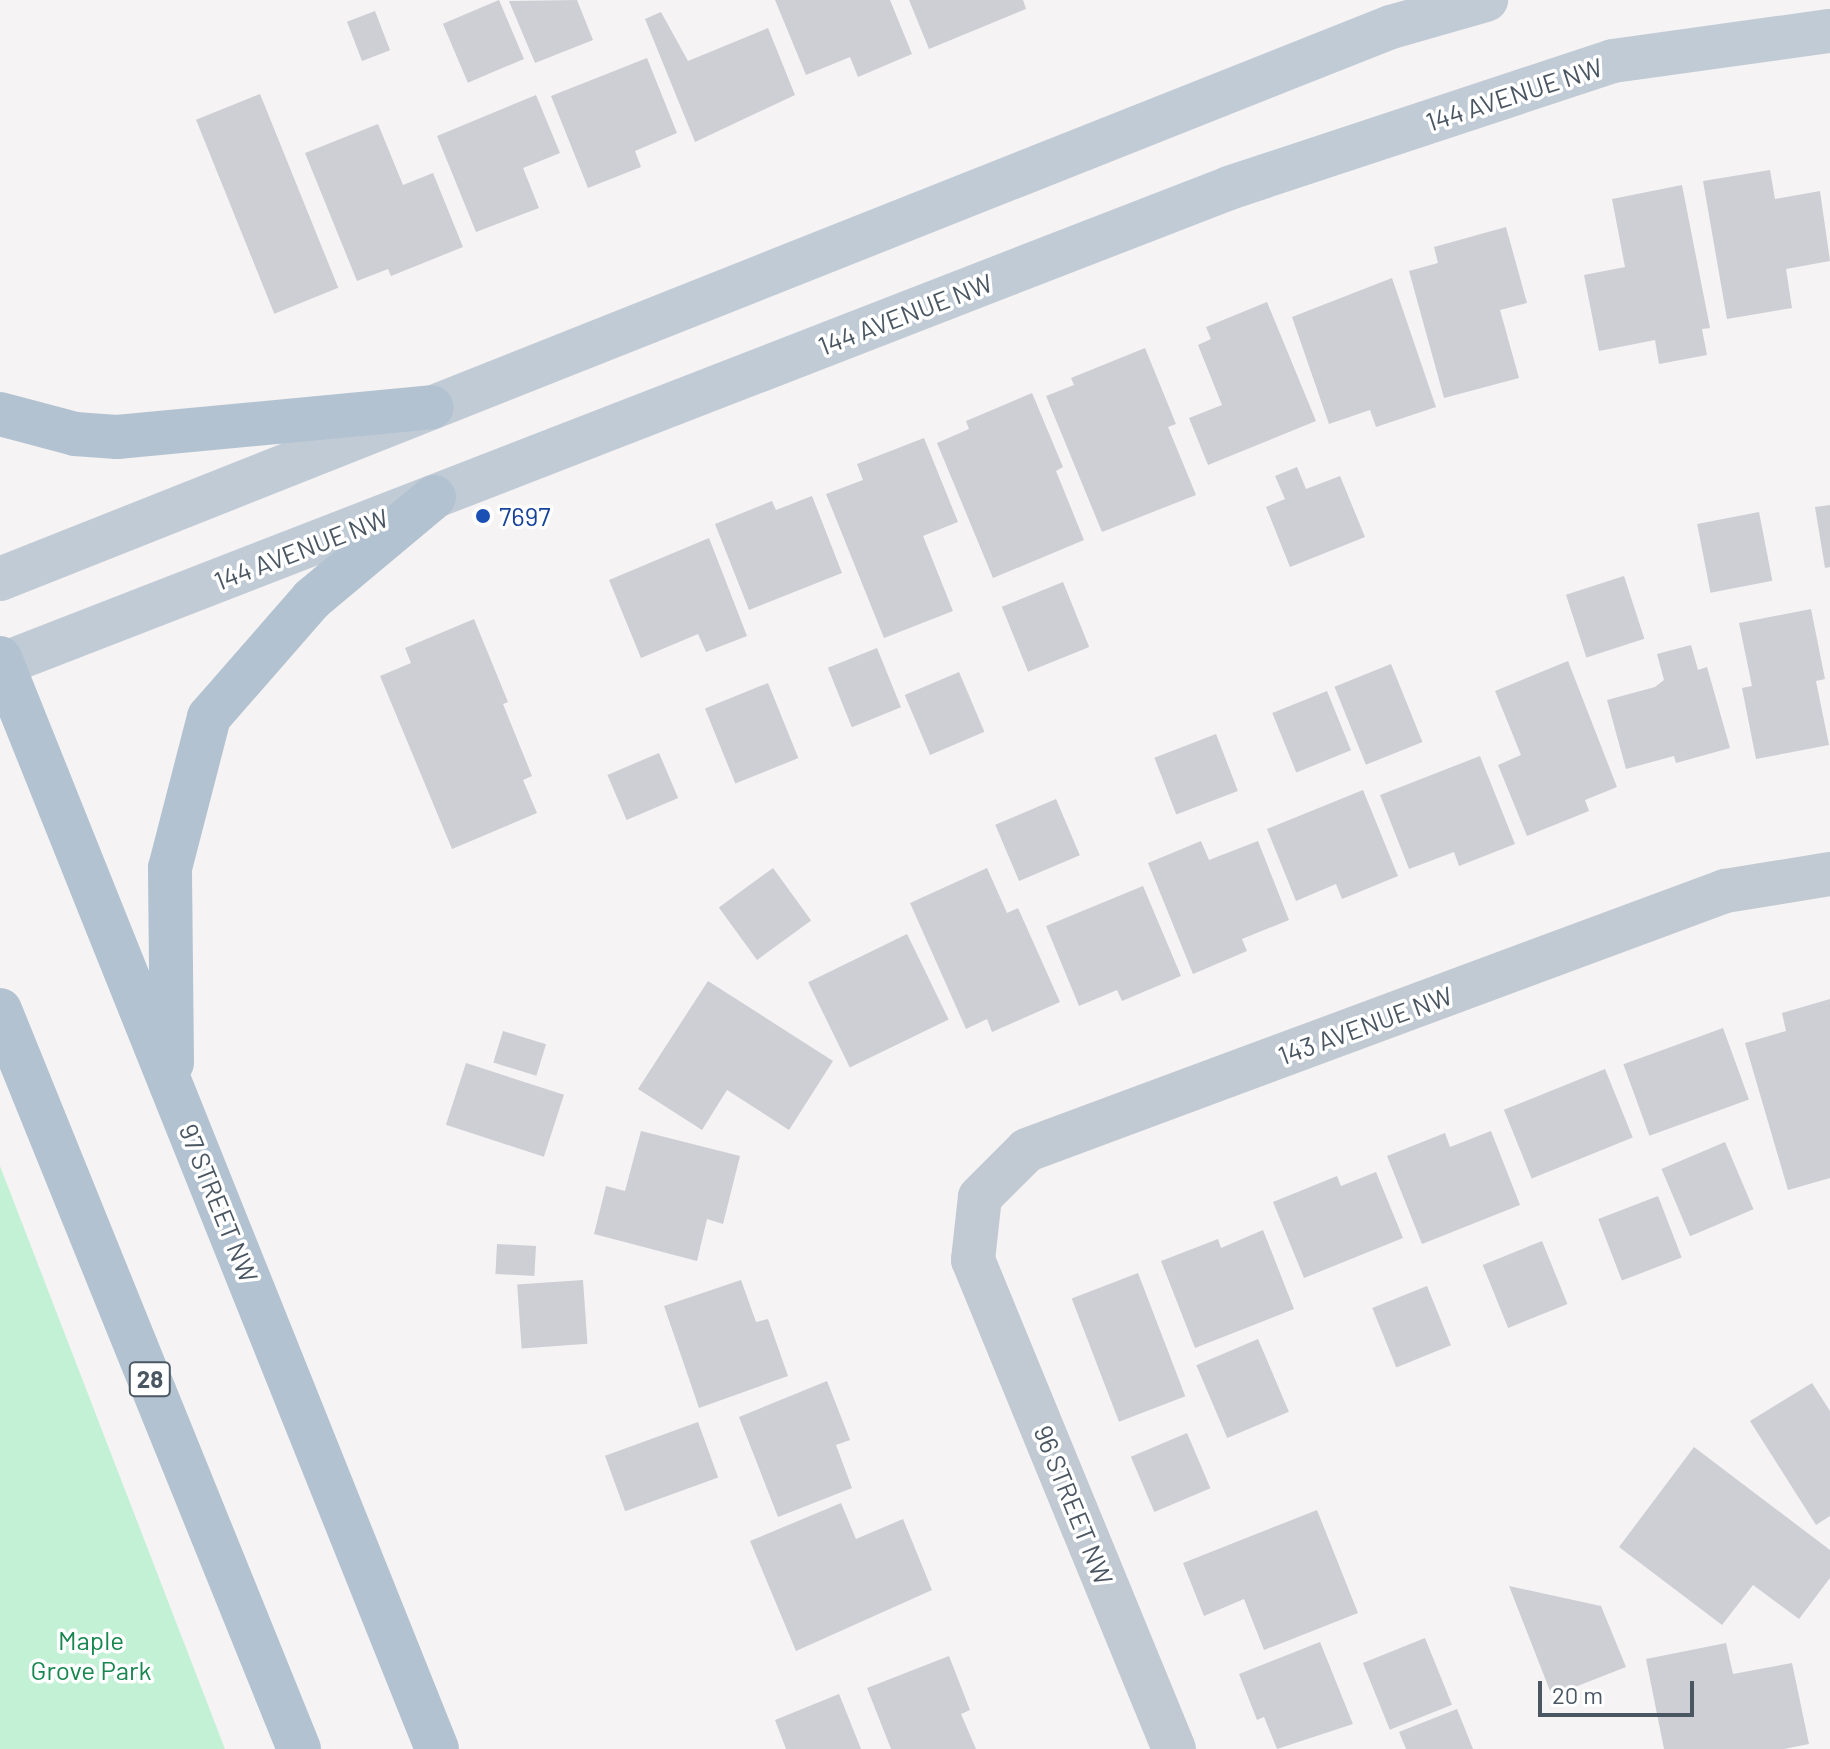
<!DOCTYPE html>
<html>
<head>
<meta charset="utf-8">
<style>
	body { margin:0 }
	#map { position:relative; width:1830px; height:1749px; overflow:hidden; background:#f5f3f3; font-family:Barlow,sans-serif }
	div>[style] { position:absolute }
	.green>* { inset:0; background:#c3f1d5 }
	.building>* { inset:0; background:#cdcfd5; transform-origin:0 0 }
	.street>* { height:44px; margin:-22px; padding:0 22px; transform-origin:22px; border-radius:22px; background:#c1cad2 }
	.secondary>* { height:44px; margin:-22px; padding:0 22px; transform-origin:22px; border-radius:22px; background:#c1cbd6 }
	.primary>* { height:44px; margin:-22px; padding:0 22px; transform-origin:22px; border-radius:22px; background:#b3c2d1 }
	.dots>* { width:22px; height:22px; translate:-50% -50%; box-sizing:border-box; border:4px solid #fff; border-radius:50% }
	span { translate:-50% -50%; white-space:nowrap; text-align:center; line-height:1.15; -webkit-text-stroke:7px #fff; paint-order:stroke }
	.shield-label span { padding:2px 6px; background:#fff; border:2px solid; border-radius:6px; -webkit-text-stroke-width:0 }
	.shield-label { font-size:24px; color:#4a5661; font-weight:700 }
	.street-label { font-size:26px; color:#4a5661 }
	.transit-label { font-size:26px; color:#164399 }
	.left { translate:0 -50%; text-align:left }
	.park-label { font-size:26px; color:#17864f }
	.scale { position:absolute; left:1538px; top:1681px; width:156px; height:36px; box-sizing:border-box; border:4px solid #4a5661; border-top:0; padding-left:10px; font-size:24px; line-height:28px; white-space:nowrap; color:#4a5661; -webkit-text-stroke:6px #fff; paint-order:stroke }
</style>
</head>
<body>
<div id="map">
	<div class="green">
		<div style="clip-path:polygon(0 1166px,225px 1749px,0 1749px)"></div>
	</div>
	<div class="building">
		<div style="left:499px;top:0;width:64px;height:61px;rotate:67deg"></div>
		<div style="clip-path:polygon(577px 0,593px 40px,535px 63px,509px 1px)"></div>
		<div style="clip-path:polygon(775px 0,890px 0,912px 54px,858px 77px,850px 57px,806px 75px)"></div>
		<div style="clip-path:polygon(909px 0,1023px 0,1026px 9px,929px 49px)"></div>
		<div style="left:375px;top:11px;width:42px;height:30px;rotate:69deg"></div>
		<div style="clip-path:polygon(661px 12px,688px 61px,768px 28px,795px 95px,695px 142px,645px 19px)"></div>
		<div style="clip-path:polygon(647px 58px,677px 133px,635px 151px,641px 167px,588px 188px,551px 96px)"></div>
		<div style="left:260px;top:94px;width:209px;height:69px;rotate:68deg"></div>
		<div style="clip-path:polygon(536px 95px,560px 153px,523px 168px,539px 208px,476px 232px,437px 136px)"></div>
		<div style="clip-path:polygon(378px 124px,403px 185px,433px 173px,463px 247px,391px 276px,388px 269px,357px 281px,305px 153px)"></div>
		<div style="clip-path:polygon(1770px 170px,1775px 199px,1820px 191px,1830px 261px,1786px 269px,1792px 308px,1727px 319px,1703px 181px)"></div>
		<div style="clip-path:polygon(1682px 185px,1710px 328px,1702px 329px,1707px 355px,1659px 364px,1655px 340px,1599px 351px,1584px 275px,1625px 267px,1612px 199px)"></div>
		<div style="clip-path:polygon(1506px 227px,1527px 303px,1500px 310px,1519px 378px,1444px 398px,1409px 271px,1438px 263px,1434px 247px)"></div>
		<div style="clip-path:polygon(1392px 278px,1436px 407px,1376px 427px,1370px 410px,1329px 424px,1292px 317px)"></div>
		<div style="clip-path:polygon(1267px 302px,1316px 421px,1208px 465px,1189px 418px,1222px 405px,1198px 345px,1211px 339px,1206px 327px)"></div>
		<div style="clip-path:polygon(1145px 348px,1176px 424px,1168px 427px,1196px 495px,1102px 532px,1046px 396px,1074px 385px,1071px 378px)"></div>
		<div style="clip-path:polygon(1032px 393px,1063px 467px,1056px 471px,1084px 540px,993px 578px,937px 443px,969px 429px,966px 421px)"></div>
		<div style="clip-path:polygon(924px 438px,958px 522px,923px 536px,953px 611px,884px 638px,826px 494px,863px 480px,857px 464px)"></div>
		<div style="clip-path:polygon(1297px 467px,1306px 489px,1340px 476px,1365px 537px,1290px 567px,1266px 507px,1285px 499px,1275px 476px)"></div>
		<div style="clip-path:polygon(812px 496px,842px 573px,749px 610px,715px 524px,772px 501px,776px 510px)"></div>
		<div style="clip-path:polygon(1830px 505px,1830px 567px,1825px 568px,1815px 507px)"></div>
		<div style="left:1759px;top:512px;width:70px;height:63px;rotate:79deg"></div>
		<div style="clip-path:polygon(709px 538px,747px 636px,706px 652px,698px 634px,641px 658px,609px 580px)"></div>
		<div style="left:1624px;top:576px;width:66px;height:61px;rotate:72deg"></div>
		<div style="left:1063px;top:582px;width:70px;height:66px;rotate:68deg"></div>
		<div style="clip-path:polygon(1811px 609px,1825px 679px,1816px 681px,1829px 745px,1756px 759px,1742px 688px,1752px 686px,1739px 623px)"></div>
		<div style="clip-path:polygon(474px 619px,508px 702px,503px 704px,532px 776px,523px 780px,537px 813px,452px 849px,380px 676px,411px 663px,405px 648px)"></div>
		<div style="clip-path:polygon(1691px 645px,1698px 670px,1707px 667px,1730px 748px,1676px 763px,1674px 756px,1626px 769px,1607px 700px,1655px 687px,1664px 680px,1657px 654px)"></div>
		<div style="left:877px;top:648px;width:64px;height:53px;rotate:68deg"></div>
		<div style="clip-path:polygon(1568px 661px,1617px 787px,1585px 800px,1589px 811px,1527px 836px,1498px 765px,1521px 755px,1495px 691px)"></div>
		<div style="left:1391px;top:664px;width:84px;height:61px;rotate:68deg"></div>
		<div style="left:959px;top:672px;width:65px;height:59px;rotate:67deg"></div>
		<div style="left:768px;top:683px;width:81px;height:68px;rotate:68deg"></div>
		<div style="left:1327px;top:691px;width:64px;height:59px;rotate:68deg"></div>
		<div style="left:1216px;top:734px;width:61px;height:66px;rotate:69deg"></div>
		<div style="left:659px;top:753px;width:49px;height:56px;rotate:67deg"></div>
		<div style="clip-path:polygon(1480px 756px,1515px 844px,1459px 866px,1454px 852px,1409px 869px,1380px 795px)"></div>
		<div style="clip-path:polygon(1363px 790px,1398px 876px,1342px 899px,1336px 884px,1296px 901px,1267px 829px)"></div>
		<div style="left:1056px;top:799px;width:61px;height:66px;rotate:67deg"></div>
		<div style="clip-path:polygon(1201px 841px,1209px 860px,1258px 841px,1289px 920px,1242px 939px,1247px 951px,1193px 974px,1148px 863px)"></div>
		<div style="left:773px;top:868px;width:65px;height:67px;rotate:54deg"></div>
		<div style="clip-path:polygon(987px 868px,1007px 913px,1018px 908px,1060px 1002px,992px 1032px,987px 1019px,966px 1029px,910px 903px)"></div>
		<div style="clip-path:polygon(1143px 886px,1181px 976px,1122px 1001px,1117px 990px,1079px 1006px,1046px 926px)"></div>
		<div style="left:907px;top:934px;width:95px;height:110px;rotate:64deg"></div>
		<div style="clip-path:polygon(708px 981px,833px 1061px,789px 1130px,727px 1090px,702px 1130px,638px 1089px)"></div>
		<div style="clip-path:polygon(1830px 999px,1830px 1178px,1788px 1190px,1745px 1043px,1786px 1031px,1782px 1013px)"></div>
		<div style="left:1723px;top:1028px;width:76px;height:106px;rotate:70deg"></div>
		<div style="left:503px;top:1031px;width:45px;height:33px;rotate:17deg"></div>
		<div style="left:466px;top:1063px;width:103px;height:65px;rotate:18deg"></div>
		<div style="left:1605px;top:1069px;width:74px;height:109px;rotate:68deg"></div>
		<div style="clip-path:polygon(641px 1131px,740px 1156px,723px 1224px,707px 1219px,697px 1261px,594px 1234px,606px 1186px,625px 1191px)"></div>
		<div style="clip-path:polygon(1491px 1131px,1520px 1205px,1422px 1244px,1387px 1156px,1445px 1133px,1450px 1147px)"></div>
		<div style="left:1725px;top:1142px;width:73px;height:69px;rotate:67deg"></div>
		<div style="clip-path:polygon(1376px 1172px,1403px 1238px,1304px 1278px,1273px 1202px,1337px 1176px,1341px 1186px)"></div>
		<div style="left:1658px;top:1196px;width:66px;height:64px;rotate:69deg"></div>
		<div style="clip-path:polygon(1263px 1230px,1294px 1309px,1195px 1348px,1161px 1261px,1218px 1239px,1221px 1248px)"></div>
		<div style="left:1542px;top:1241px;width:68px;height:64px;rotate:68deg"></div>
		<div style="left:497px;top:1244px;width:39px;height:30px;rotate:3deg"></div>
		<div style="left:1138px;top:1273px;width:132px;height:71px;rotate:69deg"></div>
		<div style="left:583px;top:1280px;width:64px;height:66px;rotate:86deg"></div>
		<div style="clip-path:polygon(741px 1280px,756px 1322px,768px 1319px,788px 1376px,699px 1408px,664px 1306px)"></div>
		<div style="left:1427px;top:1286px;width:64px;height:59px;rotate:68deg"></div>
		<div style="left:1258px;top:1339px;width:79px;height:67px;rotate:67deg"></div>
		<div style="clip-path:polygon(827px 1381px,850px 1440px,836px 1445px,852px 1488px,778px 1517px,739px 1417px)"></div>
		<div style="clip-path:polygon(1812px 1383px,1830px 1411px,1830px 1516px,1816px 1525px,1750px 1421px)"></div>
		<div style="left:698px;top:1422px;width:59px;height:99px;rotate:70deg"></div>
		<div style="left:1187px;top:1433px;width:60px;height:61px;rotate:67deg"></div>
		<div style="clip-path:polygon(1694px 1447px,1830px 1550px,1830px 1578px,1799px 1619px,1753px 1585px,1722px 1625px,1619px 1547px)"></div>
		<div style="clip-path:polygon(841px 1503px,856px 1539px,903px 1519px,932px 1590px,796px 1651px,750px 1541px)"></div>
		<div style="clip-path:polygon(1317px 1510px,1358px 1613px,1264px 1650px,1244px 1599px,1204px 1616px,1183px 1563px)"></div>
		<div style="clip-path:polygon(1509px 1586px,1601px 1606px,1626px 1667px,1552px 1696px)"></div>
		<div style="left:1425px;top:1638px;width:72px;height:67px;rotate:68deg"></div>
		<div style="clip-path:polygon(1320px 1642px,1353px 1724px,1277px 1749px,1264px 1717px,1257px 1720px,1239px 1674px)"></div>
		<div style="clip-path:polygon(1726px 1643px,1733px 1674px,1792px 1663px,1809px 1744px,1784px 1749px,1664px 1749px,1646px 1659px)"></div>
		<div style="clip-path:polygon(949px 1656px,970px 1710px,961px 1714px,976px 1749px,891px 1749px,867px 1688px)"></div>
		<div style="clip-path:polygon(839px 1694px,861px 1749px,786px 1749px,775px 1720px)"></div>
		<div style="clip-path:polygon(1457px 1709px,1473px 1749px,1406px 1749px,1399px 1732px)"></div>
	</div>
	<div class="street">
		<div style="left:1174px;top:1749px;width:529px;rotate:-112.34deg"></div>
		<div style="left:973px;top:1260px;width:63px;rotate:-83.7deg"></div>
		<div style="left:980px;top:1197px;width:66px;rotate:-45deg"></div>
		<div style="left:1027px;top:1150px;width:745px;rotate:-20.36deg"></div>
		<div style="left:1725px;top:891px;width:106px;rotate:-9.2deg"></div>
	</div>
	<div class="secondary">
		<div style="left:0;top:579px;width:1497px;rotate:-21.65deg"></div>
		<div style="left:1391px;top:27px;width:99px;rotate:-15.9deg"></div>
		<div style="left:0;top:665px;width:1318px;rotate:-21.21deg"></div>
		<div style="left:1229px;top:188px;width:404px;rotate:-18.3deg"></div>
		<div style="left:1613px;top:61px;width:219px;rotate:-7.9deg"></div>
	</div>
	<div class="primary">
		<div style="left:0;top:414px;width:78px;rotate:14.9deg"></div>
		<div style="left:75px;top:434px;width:42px;rotate:4.1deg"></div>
		<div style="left:117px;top:437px;width:316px;rotate:-5.4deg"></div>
		<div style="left:0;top:658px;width:1175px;rotate:68.17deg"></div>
		<div style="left:0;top:1010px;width:797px;rotate:67.97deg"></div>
		<div style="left:172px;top:1063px;width:195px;rotate:-90.6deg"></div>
		<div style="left:170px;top:868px;width:156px;rotate:-75.5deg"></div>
		<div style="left:209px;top:717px;width:157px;rotate:-48.9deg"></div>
		<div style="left:312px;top:599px;width:159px;rotate:-39.9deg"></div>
	</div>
	<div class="dots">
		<div style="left:483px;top:516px;background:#1a4fb4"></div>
	</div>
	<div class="shield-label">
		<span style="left:150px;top:1379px">28</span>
	</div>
	<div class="street-label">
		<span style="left:1514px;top:94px;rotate:-18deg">144 AVENUE NW</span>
		<span style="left:905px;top:314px;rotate:-21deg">144 AVENUE NW</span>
		<span style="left:301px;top:549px;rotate:-21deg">144 AVENUE NW</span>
		<span style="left:1365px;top:1025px;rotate:-20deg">143 AVENUE NW</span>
		<span style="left:219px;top:1203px;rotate:68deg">97 STREET NW</span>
		<span style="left:1074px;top:1505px;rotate:68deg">96 STREET NW</span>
	</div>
	<div class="transit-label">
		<span class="left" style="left:499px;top:516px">7697</span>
	</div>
	<div class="park-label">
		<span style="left:91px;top:1655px">Maple<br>Grove Park</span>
	</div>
	<div class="scale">20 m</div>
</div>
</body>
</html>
